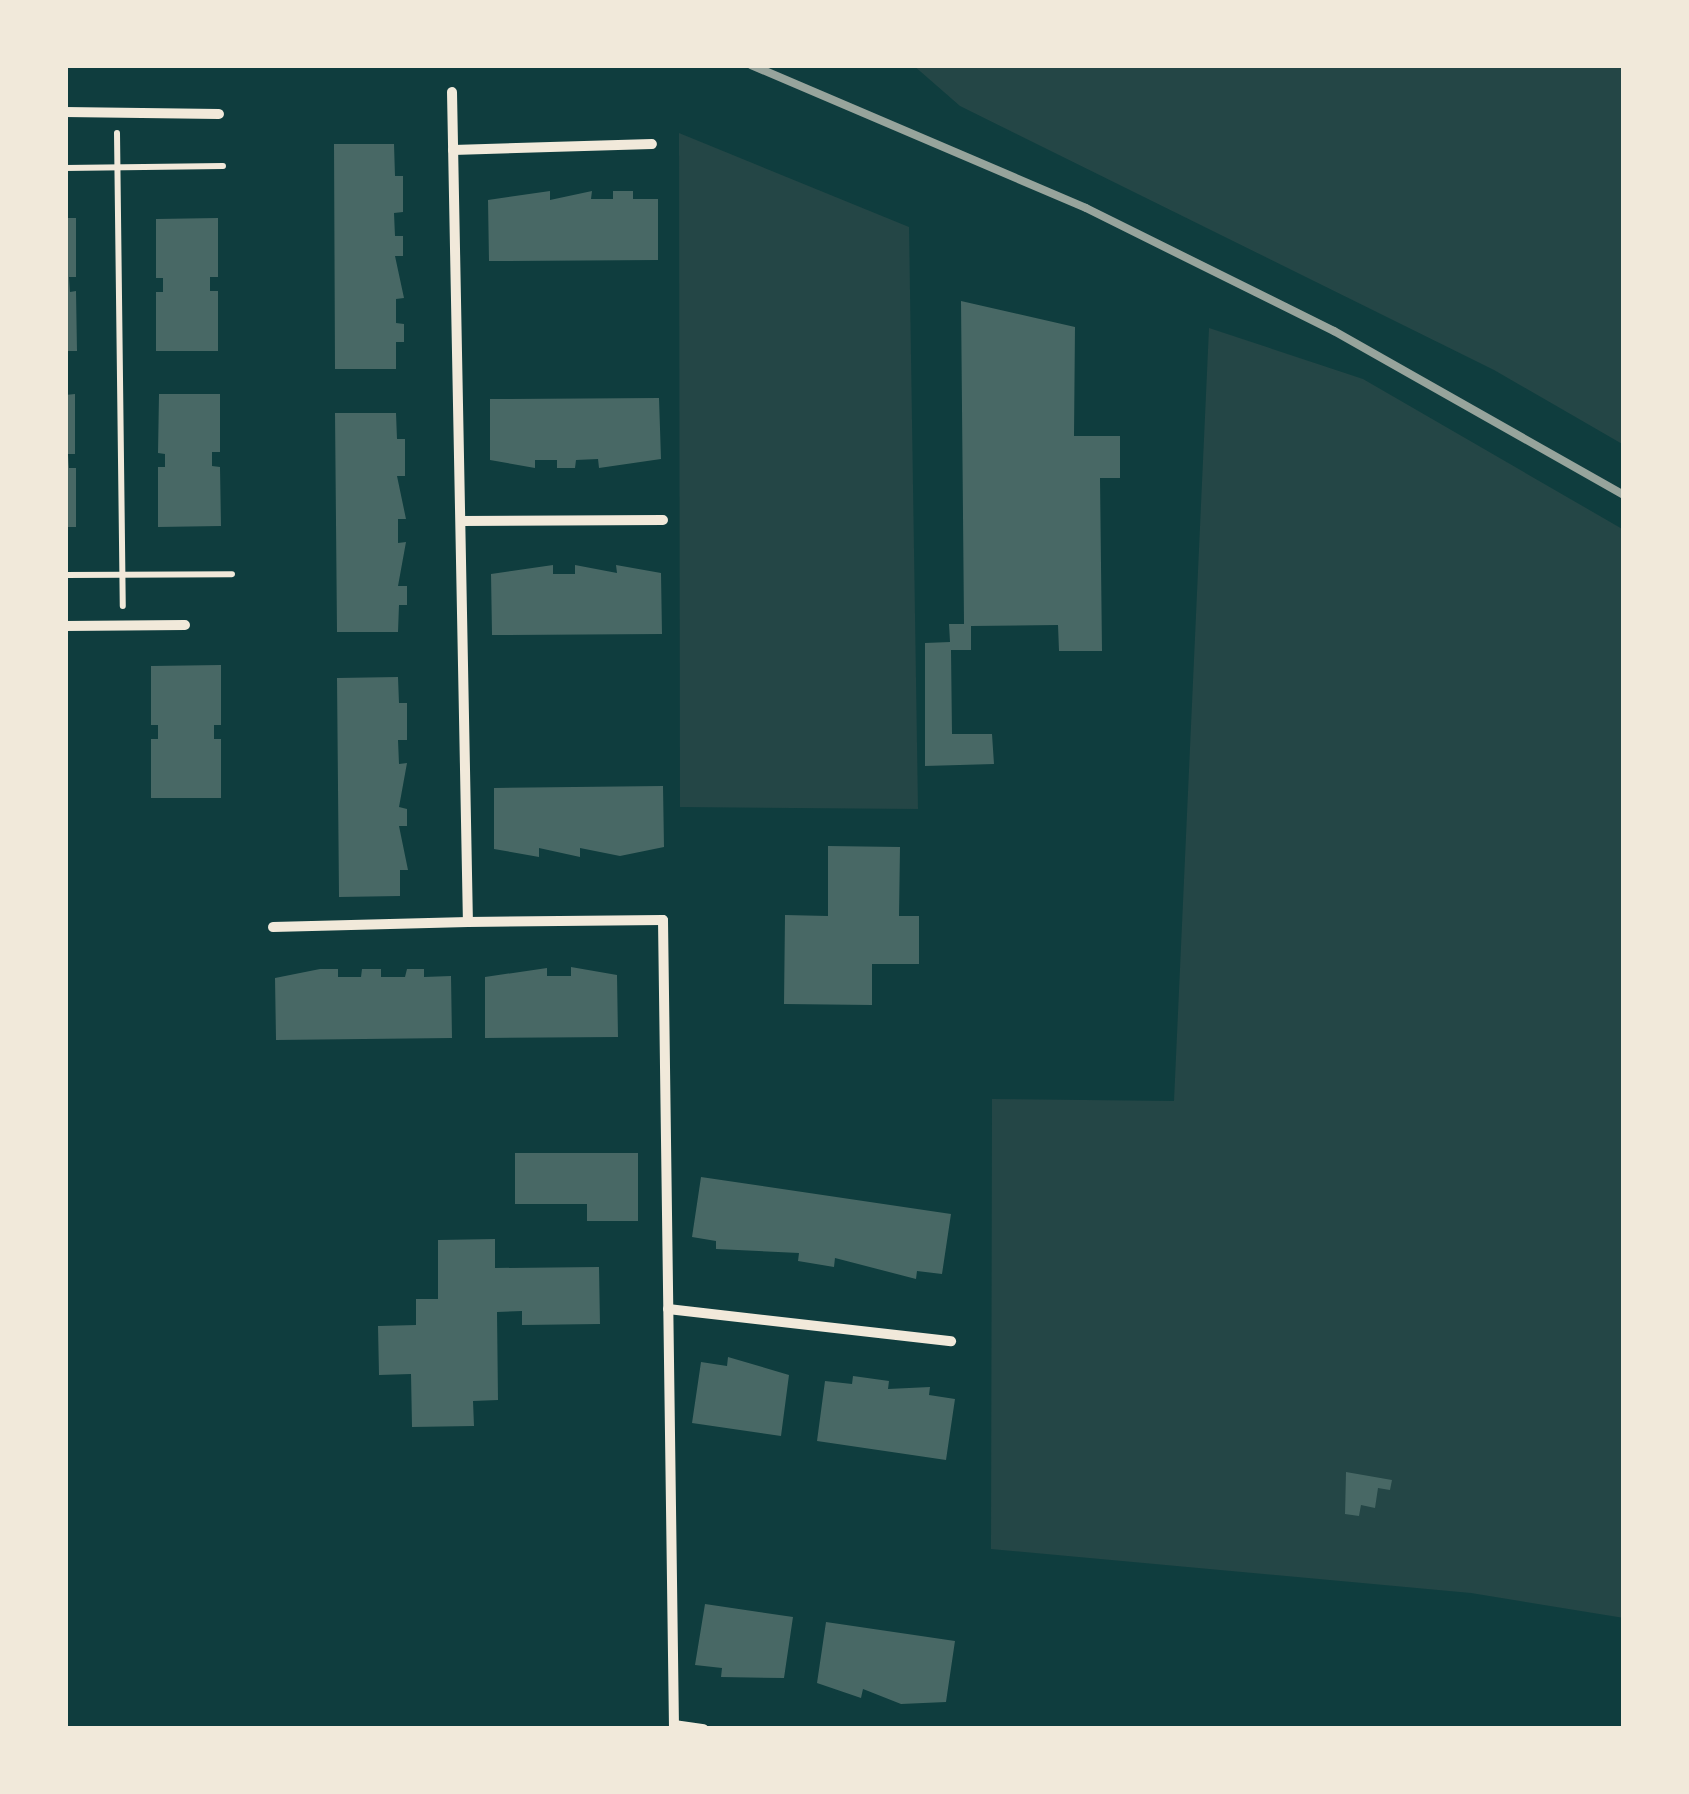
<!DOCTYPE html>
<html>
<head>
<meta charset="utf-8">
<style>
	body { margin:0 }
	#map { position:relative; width:1689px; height:1794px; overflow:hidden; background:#0f3d3e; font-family:"Space Grotesk",sans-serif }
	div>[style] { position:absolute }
	.green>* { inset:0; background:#244646 }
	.building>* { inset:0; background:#486865 }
	.path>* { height:6px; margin:-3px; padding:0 3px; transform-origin:3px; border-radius:3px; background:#f1e9da }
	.minor>* { height:10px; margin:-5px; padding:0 5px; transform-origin:5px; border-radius:5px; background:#f1e9da }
	.rail>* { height:8px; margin:-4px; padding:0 4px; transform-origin:4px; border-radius:4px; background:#97a49c }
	span { translate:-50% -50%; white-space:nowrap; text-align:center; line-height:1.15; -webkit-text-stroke:8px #f1e9da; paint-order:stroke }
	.frame { position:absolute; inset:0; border:68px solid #f1e9da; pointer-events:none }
</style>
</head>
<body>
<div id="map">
	<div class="green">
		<div style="clip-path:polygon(913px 65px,1624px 65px,1624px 445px,1494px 370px,960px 106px)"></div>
		<div style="clip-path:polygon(679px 133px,909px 227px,918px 809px,680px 807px)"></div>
		<div style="clip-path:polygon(1209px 328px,1363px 379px,1624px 530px,1624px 1618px,1471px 1593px,991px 1549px,992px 1099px,1174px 1101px)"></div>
	</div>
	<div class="building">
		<div style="clip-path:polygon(334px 144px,394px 144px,395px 176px,403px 176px,403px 212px,394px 213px,395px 236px,403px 236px,403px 256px,395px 256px,404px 298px,396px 299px,396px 323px,404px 324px,404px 342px,396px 342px,396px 369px,335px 369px)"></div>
		<div style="clip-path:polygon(550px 191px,550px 200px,592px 191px,591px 199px,613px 199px,613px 191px,633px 191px,633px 199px,658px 199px,658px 260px,489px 261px,488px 200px)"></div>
		<div style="clip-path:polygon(65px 218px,76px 218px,76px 277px,69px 277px,70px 292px,76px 291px,77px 351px,65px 351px)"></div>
		<div style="clip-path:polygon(218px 218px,218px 277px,210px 277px,210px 291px,218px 291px,218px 351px,156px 351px,156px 292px,163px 292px,163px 278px,156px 278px,156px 219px)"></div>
		<div style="clip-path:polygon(961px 301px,1075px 327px,1074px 436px,1120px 436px,1120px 478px,1100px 478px,1102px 651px,1059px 651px,1058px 625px,971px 626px,971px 650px,951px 650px,952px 734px,992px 734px,994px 764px,925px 766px,925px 643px,950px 642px,949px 624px,964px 624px)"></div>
		<div style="clip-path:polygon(75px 394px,75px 454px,68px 454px,69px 468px,76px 468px,76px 527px,65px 527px,65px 395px)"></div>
		<div style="clip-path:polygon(159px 394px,220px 394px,220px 452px,212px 452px,212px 466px,220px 467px,221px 526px,158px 527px,158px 467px,165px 467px,165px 454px,158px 453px)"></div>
		<div style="clip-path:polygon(659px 398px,661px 459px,599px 468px,598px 459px,576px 460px,575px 468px,557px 468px,557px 460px,535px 460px,535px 468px,490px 460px,490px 399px)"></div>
		<div style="clip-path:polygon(335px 413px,396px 413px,397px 439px,405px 439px,405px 476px,397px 476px,406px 519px,398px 519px,398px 543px,406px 542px,398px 586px,407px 586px,407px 605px,399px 605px,398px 632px,337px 632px)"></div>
		<div style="clip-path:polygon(553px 565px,553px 574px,575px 574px,575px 565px,617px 573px,616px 565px,661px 573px,662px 634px,492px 635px,491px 574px)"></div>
		<div style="clip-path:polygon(221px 665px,221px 725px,214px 725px,214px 739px,221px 739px,221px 798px,151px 798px,151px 739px,158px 739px,158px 725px,151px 725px,151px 666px)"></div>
		<div style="clip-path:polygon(398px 677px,399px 703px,407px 703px,407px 740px,398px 740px,399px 764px,407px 763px,399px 807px,407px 809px,407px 826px,399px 826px,408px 870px,400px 870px,400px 896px,339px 897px,337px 678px)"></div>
		<div style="clip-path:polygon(663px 786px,664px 847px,620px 856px,580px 848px,580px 857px,539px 848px,539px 857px,494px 849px,494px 788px)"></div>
		<div style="clip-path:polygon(828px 846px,900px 847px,899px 916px,919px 916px,919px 964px,872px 964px,872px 1005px,784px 1004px,785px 915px,828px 916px)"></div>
		<div style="clip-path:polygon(571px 967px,617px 975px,618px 1037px,485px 1038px,485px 977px,547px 968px,547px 976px,571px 976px)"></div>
		<div style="clip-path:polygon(320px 969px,338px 969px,338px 977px,361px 977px,362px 969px,381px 969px,381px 977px,405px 977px,407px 969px,424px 969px,424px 977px,451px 976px,452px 1038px,276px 1040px,275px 978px)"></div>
		<div style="clip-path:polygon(515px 1153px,638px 1153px,638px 1221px,587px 1221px,587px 1204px,515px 1204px)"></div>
		<div style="clip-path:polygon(701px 1177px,951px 1214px,942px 1274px,917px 1271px,916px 1279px,835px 1258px,834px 1267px,798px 1261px,799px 1253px,716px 1249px,716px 1241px,692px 1237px)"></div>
		<div style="clip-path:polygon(495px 1239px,495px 1268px,599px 1267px,600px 1324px,522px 1325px,522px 1311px,497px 1312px,498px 1400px,473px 1401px,474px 1426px,412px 1427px,411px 1374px,379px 1375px,378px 1326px,416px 1325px,416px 1299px,438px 1299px,438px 1240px)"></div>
		<div style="clip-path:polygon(728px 1357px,789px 1375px,781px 1436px,692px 1423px,701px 1362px,727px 1366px)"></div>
		<div style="clip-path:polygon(853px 1376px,889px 1381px,888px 1389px,930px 1387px,929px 1395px,955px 1399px,946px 1460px,817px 1441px,825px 1381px,852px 1384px)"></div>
		<div style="clip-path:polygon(1346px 1472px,1392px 1480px,1390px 1490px,1378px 1488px,1375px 1508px,1361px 1505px,1359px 1516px,1345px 1514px)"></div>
		<div style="clip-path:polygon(705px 1604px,793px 1617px,784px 1678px,721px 1677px,722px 1668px,695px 1665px)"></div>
		<div style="clip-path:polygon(826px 1622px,955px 1641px,946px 1702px,901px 1704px,863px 1689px,861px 1698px,817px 1683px)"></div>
	</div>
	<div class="path">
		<div style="left:117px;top:133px;width:473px;rotate:89.3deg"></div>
		<div style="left:65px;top:168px;width:158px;rotate:-0.7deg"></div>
		<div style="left:65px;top:575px;width:167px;rotate:-0.3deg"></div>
	</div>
	<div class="minor">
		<div style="left:452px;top:92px;width:830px;rotate:88.9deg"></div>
		<div style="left:468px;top:922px;width:195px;rotate:-0.6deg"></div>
		<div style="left:663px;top:920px;width:809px;rotate:89.22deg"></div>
		<div style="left:65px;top:112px;width:154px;rotate:0.7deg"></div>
		<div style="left:453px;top:150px;width:199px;rotate:-1.7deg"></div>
		<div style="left:461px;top:521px;width:202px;rotate:-0.3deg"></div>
		<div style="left:65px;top:626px;width:120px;rotate:-0.5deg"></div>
		<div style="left:273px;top:927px;width:195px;rotate:-1.5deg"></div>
		<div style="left:668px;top:1309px;width:285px;rotate:6.5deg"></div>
		<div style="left:674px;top:1725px;width:30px;rotate:8deg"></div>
	</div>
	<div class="rail">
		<div style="left:751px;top:65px;width:364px;rotate:23.1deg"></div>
		<div style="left:1086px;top:208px;width:277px;rotate:26.4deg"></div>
		<div style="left:1334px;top:331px;width:333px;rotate:29.5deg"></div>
	</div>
	<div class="frame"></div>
</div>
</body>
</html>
